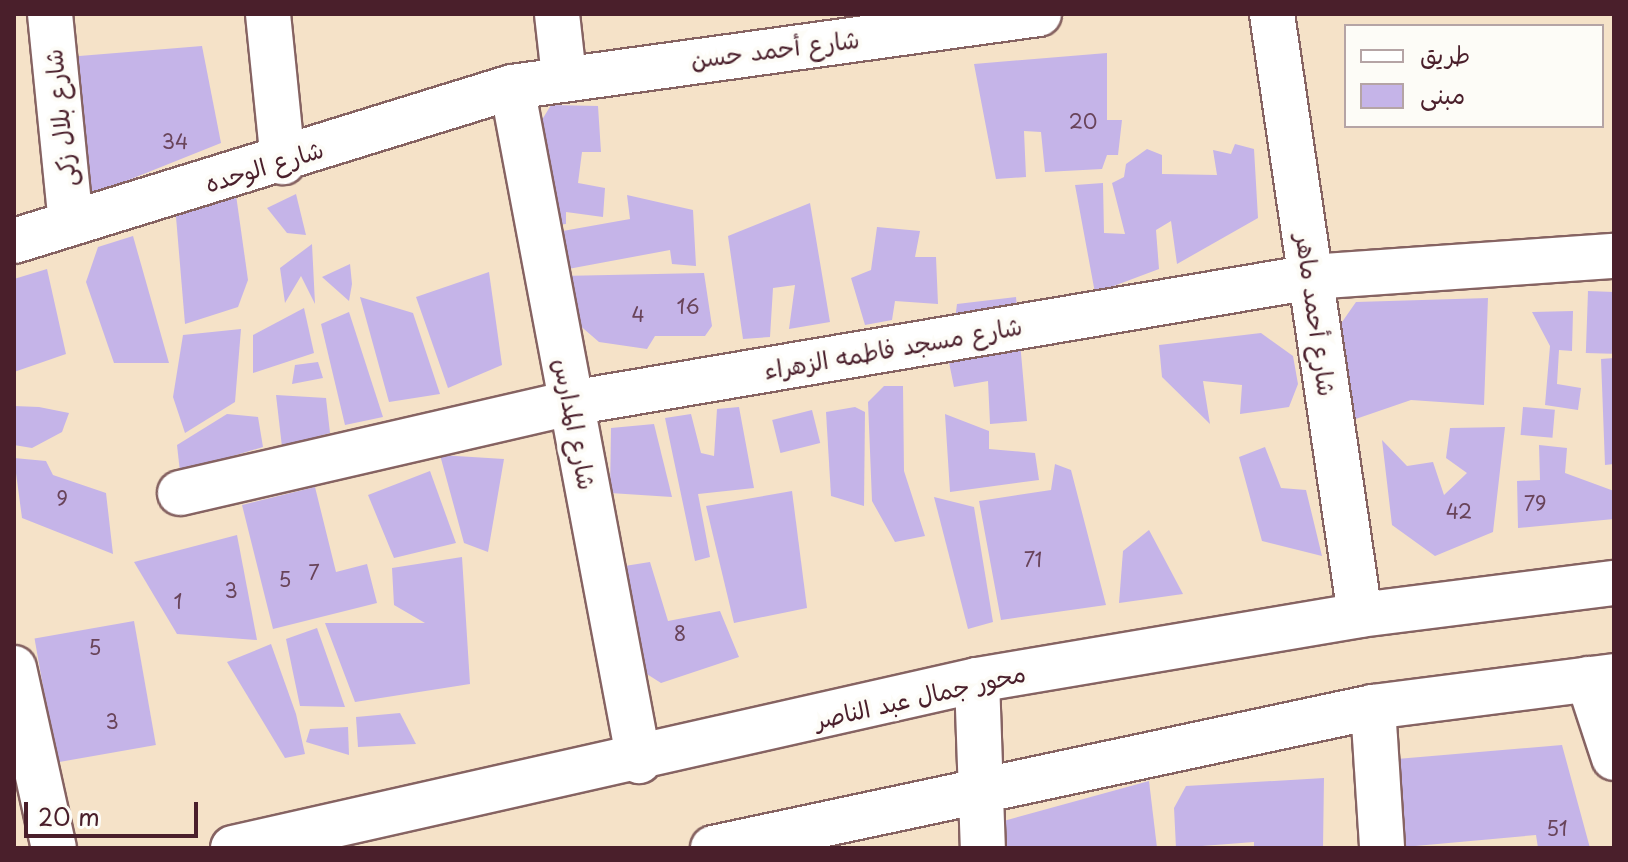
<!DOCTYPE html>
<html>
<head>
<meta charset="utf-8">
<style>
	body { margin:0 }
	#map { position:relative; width:1628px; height:862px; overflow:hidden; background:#f5e2c8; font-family:"Playpen Sans","Playpen Sans Arabic",sans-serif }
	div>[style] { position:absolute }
	.building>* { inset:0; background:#c5b4e8; transform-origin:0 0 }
	.roads { filter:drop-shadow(2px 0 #866362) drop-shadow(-2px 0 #866362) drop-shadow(0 2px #866362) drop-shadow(0 -2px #866362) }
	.minor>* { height:44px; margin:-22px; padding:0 22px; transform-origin:22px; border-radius:22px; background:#fff }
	span { translate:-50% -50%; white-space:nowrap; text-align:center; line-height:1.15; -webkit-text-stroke:8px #fdfcf7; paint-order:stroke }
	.number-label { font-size:20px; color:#69445a }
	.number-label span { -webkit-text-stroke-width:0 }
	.street-label { font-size:24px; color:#4a1f2b }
	.frame { position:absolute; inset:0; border:16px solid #4a1f2b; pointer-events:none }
	.legend { position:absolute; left:1344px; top:24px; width:260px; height:104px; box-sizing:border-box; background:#fdfcf7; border:2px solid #b5a4a5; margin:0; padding:10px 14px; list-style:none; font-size:24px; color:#4a1f2b }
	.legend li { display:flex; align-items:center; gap:16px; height:40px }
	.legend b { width:40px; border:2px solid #b5a4a5 }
	.scale { position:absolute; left:24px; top:802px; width:174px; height:36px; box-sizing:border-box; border:4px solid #4a1f2b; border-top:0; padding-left:10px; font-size:24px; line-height:28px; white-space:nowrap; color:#4a1f2b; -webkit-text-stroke:6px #fdfcf7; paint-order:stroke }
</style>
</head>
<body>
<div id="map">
	<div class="building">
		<div style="clip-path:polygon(202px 46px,221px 143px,91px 195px,67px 57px)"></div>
		<div style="clip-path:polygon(1107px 53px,1107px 120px,1122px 120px,1118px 155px,1107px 155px,1102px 169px,1045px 172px,1041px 132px,1024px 131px,1026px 177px,996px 179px,974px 64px)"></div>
		<div style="clip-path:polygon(551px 105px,598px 106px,601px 152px,582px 152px,578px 183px,605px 188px,603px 217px,566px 212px,566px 224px,544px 226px,528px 143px)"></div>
		<div style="clip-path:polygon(1235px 144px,1254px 149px,1258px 218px,1177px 264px,1171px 221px,1156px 230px,1159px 269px,1095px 293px,1075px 185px,1103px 183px,1104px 233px,1125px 234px,1112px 183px,1124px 177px,1126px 164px,1147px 149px,1162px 155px,1162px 174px,1217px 175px,1213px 150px,1231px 154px)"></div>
		<div style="clip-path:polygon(296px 194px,306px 235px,287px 233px,267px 208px)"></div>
		<div style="clip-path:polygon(236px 195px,248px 280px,238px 307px,185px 324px,175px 205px)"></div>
		<div style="clip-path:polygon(627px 195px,693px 210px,696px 266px,672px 264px,670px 250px,552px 272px,546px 234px,630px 219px)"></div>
		<div style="clip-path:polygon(810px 203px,830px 322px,789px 329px,795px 285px,773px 288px,770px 337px,743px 339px,728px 236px)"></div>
		<div style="clip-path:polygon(877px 227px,920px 231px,915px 257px,936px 257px,938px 304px,895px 301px,892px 320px,865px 325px,851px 278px,871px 270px)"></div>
		<div style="clip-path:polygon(133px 236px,169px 363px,114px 363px,86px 282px,98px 247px)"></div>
		<div style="clip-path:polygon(312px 244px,315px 304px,301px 276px,285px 303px,280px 268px)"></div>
		<div style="clip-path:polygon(350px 264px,352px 284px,349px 301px,322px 277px)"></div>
		<div style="clip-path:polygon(47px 269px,66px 354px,14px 372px,14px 279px)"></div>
		<div style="clip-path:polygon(489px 272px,502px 365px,448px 388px,416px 297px)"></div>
		<div style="clip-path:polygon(704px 273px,712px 326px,705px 336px,655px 336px,647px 349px,599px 342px,570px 317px,561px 276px)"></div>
		<div style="left:1588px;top:291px;width:26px;height:62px;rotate:2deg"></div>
		<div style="clip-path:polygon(360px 297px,413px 313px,440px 394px,389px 402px)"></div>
		<div style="clip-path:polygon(1016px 297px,1027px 421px,990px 424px,988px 381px,954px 387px,942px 328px,954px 327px,957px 304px)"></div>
		<div style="clip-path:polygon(1488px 298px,1484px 405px,1411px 400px,1344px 423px,1333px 335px,1356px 302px)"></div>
		<div style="clip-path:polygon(304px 308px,314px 353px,253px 373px,253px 335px)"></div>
		<div style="clip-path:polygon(1573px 311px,1572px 351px,1559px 350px,1557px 384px,1581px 388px,1578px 410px,1545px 405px,1550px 346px,1532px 312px)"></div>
		<div style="clip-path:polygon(349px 312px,383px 417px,345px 425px,321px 324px)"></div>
		<div style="clip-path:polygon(241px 329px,235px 402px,185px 433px,173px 397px,183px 335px)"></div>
		<div style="clip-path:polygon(1261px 333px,1293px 356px,1298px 384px,1289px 407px,1240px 414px,1242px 385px,1203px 381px,1210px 424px,1162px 377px,1159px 345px)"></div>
		<div style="clip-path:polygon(1614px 358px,1614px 464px,1605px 465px,1601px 359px)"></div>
		<div style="clip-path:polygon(318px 362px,323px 378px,292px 384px,295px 365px)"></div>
		<div style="clip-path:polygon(884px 386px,903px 386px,904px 471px,925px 536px,895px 542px,872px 501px,868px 402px)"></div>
		<div style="clip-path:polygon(276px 395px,326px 398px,330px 433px,282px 447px)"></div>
		<div style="clip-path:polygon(14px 406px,39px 407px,69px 413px,62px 432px,32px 448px,14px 445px)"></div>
		<div style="clip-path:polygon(739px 407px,754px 488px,698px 494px,710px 557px,695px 561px,665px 418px,691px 414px,701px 453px,714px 456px,717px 409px)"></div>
		<div style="clip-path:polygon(855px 407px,865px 412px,864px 506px,831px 496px,826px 412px)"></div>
		<div style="left:1523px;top:407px;width:32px;height:28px;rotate:5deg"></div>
		<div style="left:812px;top:410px;width:34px;height:41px;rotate:76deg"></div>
		<div style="clip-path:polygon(227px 414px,258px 417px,263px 447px,180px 472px,177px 445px)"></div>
		<div style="clip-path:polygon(945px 414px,989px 431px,989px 449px,1035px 453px,1039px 480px,950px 492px)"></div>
		<div style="clip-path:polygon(654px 424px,672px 497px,610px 493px,611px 428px)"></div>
		<div style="clip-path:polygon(1505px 427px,1493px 532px,1435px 556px,1392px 525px,1382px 440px,1407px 466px,1433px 462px,1444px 495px,1467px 473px,1446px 458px,1450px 428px)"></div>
		<div style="clip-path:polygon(1539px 445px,1567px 448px,1565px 473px,1614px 491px,1614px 519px,1518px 528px,1517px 481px,1540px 480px)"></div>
		<div style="clip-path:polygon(1265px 447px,1281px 488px,1306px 490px,1322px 556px,1262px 541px,1239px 457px)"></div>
		<div style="clip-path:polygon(440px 455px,504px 459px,488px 552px,464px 543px)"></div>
		<div style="clip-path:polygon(14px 458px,46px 461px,53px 475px,106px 493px,113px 554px,22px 518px)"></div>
		<div style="clip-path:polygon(1055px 464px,1071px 470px,1106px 605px,1001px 620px,979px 501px,1051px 490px)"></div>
		<div style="clip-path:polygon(430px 471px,456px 543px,394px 558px,368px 495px)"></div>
		<div style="clip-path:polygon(315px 487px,336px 572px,367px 564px,377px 603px,273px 629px,242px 505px)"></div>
		<div style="clip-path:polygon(792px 491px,807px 608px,734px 623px,706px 506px)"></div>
		<div style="clip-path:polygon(934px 497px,974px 507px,993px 622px,968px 629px)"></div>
		<div style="clip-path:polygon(1149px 530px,1183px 594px,1119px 603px,1123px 551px)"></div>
		<div style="clip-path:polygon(237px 535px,257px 640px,177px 634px,134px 562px)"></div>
		<div style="clip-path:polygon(462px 557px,470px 684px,355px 702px,325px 623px,425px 623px,394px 605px,392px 568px)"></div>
		<div style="clip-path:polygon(650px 562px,668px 621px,720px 611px,739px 657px,661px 683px,631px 664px,612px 568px)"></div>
		<div style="left:134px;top:621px;width:126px;height:101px;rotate:80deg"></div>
		<div style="clip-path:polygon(317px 628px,345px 707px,300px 706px,286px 639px)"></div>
		<div style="clip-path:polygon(271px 644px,296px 714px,305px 754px,285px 758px,227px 662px)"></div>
		<div style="clip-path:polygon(400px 713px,416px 744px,358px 747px,356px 717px)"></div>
		<div style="clip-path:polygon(348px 727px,349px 755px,306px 742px,310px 729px)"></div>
		<div style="clip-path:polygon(1562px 745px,1590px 848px,1538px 848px,1536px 835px,1393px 848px,1385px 760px)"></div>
		<div style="clip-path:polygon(1324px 778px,1323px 848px,1254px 848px,1254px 842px,1176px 848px,1174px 808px,1186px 786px)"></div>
		<div style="clip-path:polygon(1149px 781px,1157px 848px,1001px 848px,1000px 822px)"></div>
	</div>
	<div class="roads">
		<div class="minor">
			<div style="left:50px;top:14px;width:210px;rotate:84.3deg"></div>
			<div style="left:268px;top:14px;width:149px;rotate:84.2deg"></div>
			<div style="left:557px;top:14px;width:62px;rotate:83.6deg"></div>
			<div style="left:1272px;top:14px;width:607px;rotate:81.67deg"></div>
			<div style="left:512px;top:87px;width:686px;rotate:79.33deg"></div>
			<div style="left:14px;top:241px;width:521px;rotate:-17.18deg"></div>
			<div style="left:512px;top:87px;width:532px;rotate:-7.89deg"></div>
			<div style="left:180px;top:493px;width:401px;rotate:-13deg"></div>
			<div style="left:571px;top:403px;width:751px;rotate:-9.66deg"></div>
			<div style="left:1311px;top:277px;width:304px;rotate:-4deg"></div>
			<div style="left:14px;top:668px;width:184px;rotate:77.5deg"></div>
			<div style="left:1588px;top:679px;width:83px;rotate:71.8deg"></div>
			<div style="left:977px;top:680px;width:168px;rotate:88deg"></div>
			<div style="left:1373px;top:707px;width:141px;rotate:86.3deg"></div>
			<div style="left:233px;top:848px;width:763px;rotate:-12.72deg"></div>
			<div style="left:977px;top:680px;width:388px;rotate:-9.6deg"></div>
			<div style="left:1360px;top:615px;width:256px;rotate:-7.2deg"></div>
			<div style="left:713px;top:848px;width:675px;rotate:-12.06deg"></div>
			<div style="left:1373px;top:707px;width:243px;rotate:-7.3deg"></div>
		</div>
	</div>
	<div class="number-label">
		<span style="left:1083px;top:121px">20</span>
		<span style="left:175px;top:141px">34</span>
		<span style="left:688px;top:306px">16</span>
		<span style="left:638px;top:314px">4</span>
		<span style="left:62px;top:498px">9</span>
		<span style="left:1535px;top:503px">79</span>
		<span style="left:1459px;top:511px">42</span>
		<span style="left:1033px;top:559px">71</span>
		<span style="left:314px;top:572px">7</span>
		<span style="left:285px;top:579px">5</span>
		<span style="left:231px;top:590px">3</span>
		<span style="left:178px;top:601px">1</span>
		<span style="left:680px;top:633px">8</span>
		<span style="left:95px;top:647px">5</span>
		<span style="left:112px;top:721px">3</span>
		<span style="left:1557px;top:828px">51</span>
	</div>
	<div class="street-label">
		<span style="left:775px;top:49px;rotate:-7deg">شارع أحمد حسن</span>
		<span style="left:60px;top:118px;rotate:-96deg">شارع بلال زكى</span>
		<span style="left:264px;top:166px;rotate:-17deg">شارع الوحده</span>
		<span style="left:1316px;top:315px;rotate:82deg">شارع أحمد ماهر</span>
		<span style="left:893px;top:348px;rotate:-10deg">شارع مسجد فاطمه الزهراء</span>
		<span style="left:575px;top:424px;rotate:79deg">شارع المدارس</span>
		<span style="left:920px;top:696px;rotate:-13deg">محور جمال عبد الناصر</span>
	</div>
	<div class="frame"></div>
	<ul class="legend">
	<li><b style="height:10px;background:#fff"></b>طريق</li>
	<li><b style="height:22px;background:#c5b4e8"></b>مبنى</li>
	</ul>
	<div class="scale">20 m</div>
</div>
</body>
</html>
